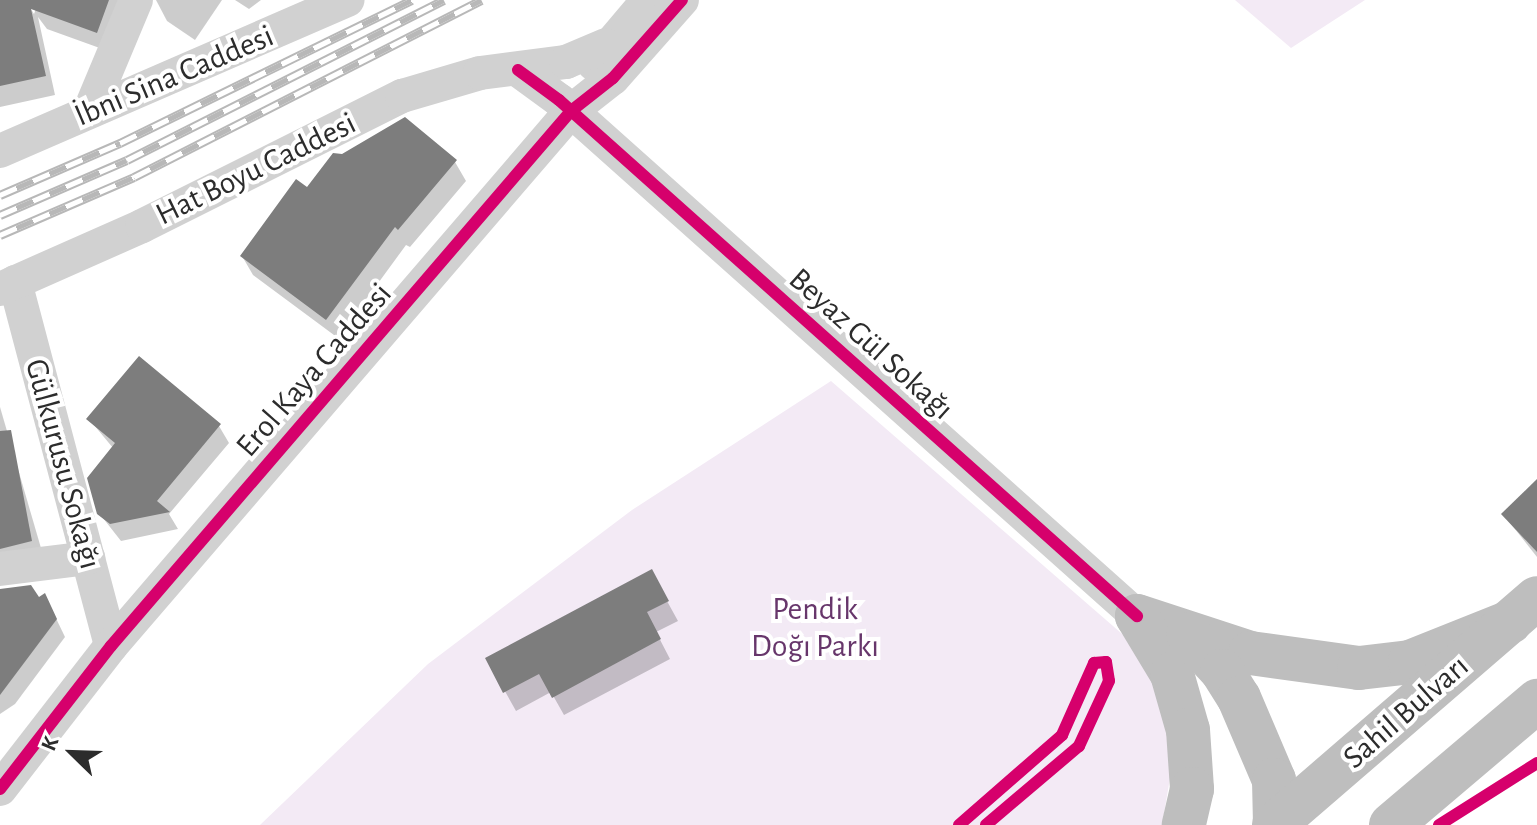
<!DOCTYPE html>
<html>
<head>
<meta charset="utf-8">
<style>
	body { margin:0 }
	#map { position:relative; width:1537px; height:825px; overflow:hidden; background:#fff; font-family:"Alegreya Sans",sans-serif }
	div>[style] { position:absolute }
	.green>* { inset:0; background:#f3eaf5 }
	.shadow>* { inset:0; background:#0003 }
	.building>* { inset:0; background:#7d7d7d }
	.minor>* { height:34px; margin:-17px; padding:0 17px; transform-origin:17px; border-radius:17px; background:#d1d1d1 }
	.highway>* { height:44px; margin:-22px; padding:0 22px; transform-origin:22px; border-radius:22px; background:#bebebe }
	.rail>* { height:9px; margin-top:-4.5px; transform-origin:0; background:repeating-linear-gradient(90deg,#fff 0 18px,#b8b8b8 0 36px); box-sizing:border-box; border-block:2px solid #b8b8b8 }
	.cycleway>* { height:12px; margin:-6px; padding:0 6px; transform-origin:6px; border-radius:6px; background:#d6006c }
	span { translate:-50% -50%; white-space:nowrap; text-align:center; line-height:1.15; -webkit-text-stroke:8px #fff; paint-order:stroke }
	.street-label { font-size:32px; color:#2c2c2c }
	.park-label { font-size:32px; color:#67366b }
	.north { position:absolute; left:32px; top:713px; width:80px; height:80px; -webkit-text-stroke:6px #fff; paint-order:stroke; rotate:293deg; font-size:22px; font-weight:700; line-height:32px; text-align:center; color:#2c2c2c }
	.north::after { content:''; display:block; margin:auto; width:28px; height:36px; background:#2c2c2c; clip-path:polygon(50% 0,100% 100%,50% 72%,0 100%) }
</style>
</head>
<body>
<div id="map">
	<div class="green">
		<div style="clip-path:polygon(1235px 0,1365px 0,1291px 48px)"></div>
		<div style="clip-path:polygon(831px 381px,1136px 646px,1152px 669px,1175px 749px,1162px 825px,260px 825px,428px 664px,632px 510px)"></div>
	</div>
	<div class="shadow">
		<div style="clip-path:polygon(39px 0,126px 0,108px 51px,47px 29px,38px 17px,55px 95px,0 107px,0 13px,29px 6px,34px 14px)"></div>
		<div style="clip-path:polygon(156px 0,222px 0,195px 40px,167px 21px)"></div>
		<div style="clip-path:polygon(235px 0,261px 0,249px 9px)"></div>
		<div style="clip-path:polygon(455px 162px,466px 181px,410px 247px,406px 245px,338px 338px,253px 275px,242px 256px,308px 190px)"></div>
		<div style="clip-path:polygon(0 407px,43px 555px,0 564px)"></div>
		<div style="clip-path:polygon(89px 419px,219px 426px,229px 443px,169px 514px,178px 529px,121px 541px,99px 513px,113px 448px)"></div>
		<div style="clip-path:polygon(1537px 482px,1537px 557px,1503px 514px)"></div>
		<div style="clip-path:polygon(651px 572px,678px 621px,656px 632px,670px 659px,564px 715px,551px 692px,516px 711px,487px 659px)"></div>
		<div style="clip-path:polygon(0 590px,38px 600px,53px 612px,65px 637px,15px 704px,0 714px)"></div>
	</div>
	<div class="building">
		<div style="clip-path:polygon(0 0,109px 0,97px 33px,31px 9px,46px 76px,0 86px)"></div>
		<div style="clip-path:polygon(405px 117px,457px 160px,398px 230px,395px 227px,326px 320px,240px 256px,296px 179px,307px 187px,333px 153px,342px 154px)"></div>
		<div style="clip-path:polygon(139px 356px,221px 424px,157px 501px,170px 512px,110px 524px,97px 514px,87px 478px,115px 443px,86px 419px)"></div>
		<div style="clip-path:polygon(11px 430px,32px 541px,0 549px,0 431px)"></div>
		<div style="clip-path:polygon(1537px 479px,1537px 552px,1501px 514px)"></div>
		<div style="clip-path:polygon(652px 569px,669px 601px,647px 612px,661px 639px,552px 698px,539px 674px,503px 693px,485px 658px)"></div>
		<div style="clip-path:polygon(31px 585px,39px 597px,45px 593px,57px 619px,0 695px,0 589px)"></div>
	</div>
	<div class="minor">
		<div style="left:594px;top:64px;width:84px;rotate:-49.8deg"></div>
		<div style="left:518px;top:70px;width:51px;rotate:36.2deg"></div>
		<div style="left:559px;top:100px;width:775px;rotate:41.76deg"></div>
		<div style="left:90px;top:110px;width:119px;rotate:-67.3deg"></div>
		<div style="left:0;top:151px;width:379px;rotate:-23.5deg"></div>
		<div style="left:15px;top:282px;width:376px;rotate:75.2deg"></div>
		<div style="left:0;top:289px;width:155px;rotate:-23.9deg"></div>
		<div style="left:142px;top:226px;width:291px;rotate:-26.6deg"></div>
		<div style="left:402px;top:96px;width:81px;rotate:-16.4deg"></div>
		<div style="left:480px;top:73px;width:87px;rotate:-7.3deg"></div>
		<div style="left:566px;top:62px;width:43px;rotate:-23deg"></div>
		<div style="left:0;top:569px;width:89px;rotate:-7.1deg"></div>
		<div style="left:0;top:789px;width:181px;rotate:-52.2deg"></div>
		<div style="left:111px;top:646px;width:706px;rotate:-49.31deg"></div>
		<div style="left:571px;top:111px;width:53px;rotate:-38.2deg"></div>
		<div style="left:613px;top:78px;width:104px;rotate:-48.5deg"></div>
	</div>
	<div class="highway">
		<div style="left:1137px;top:616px;width:119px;rotate:18.1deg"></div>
		<div style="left:1250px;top:653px;width:110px;rotate:7.8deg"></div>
		<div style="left:1359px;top:668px;width:51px;rotate:-6.7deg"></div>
		<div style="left:1410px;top:662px;width:108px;rotate:-21.8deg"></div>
		<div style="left:1137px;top:616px;width:68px;rotate:58.9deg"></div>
		<div style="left:1172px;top:674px;width:58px;rotate:74.1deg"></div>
		<div style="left:1188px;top:730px;width:59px;rotate:86.1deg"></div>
		<div style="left:1192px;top:789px;width:37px;rotate:103deg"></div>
		<div style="left:1188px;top:634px;width:50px;rotate:47.4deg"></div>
		<div style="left:1222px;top:671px;width:32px;rotate:58deg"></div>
		<div style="left:1239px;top:698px;width:89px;rotate:66.9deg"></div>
		<div style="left:1274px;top:780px;width:45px;rotate:88.7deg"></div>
		<div style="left:1274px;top:825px;width:347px;rotate:-40.8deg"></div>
		<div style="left:1391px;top:825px;width:192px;rotate:-40.3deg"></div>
	</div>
	<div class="rail">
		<div style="left:0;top:195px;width:131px;rotate:-23.4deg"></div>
		<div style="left:120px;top:143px;width:325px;rotate:-26.1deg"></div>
		<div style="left:0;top:215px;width:138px;rotate:-23.4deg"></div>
		<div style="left:127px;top:160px;width:355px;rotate:-26.8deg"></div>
		<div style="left:0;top:235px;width:146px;rotate:-23.4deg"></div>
		<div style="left:134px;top:177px;width:390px;rotate:-27deg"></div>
	</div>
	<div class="cycleway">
		<div style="left:518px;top:70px;width:51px;rotate:36.2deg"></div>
		<div style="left:559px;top:100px;width:775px;rotate:41.76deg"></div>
		<div style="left:0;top:789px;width:181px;rotate:-52.2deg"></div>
		<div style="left:111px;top:646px;width:706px;rotate:-49.31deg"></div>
		<div style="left:571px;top:111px;width:53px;rotate:-38.2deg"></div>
		<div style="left:613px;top:78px;width:104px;rotate:-48.5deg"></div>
		<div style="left:959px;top:825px;width:137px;rotate:-41.1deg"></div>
		<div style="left:1062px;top:735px;width:79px;rotate:-66deg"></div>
		<div style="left:1094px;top:663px;width:12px;rotate:-5deg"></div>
		<div style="left:1106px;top:662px;width:19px;rotate:81deg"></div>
		<div style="left:1109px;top:681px;width:72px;rotate:114.8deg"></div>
		<div style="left:1079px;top:746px;width:122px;rotate:139.7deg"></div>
		<div style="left:1439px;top:825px;width:116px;rotate:-32.3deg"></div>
	</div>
	<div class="street-label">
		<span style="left:174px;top:76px;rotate:-23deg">İbni Sina Caddesi</span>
		<span style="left:256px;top:169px;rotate:-26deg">Hat Boyu Caddesi</span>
		<span style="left:871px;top:344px;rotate:42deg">Beyaz Gül Sokağı</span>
		<span style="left:314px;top:370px;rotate:-49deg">Erol Kaya Caddesi</span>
		<span style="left:63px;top:464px;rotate:75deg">Gülkurusu Sokağı</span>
		<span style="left:1406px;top:712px;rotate:-41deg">Sahil Bulvarı</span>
	</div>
	<div class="park-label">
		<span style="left:815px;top:628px">Pendik<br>Doğı Parkı</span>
	</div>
	<div class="north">K</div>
</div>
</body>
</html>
